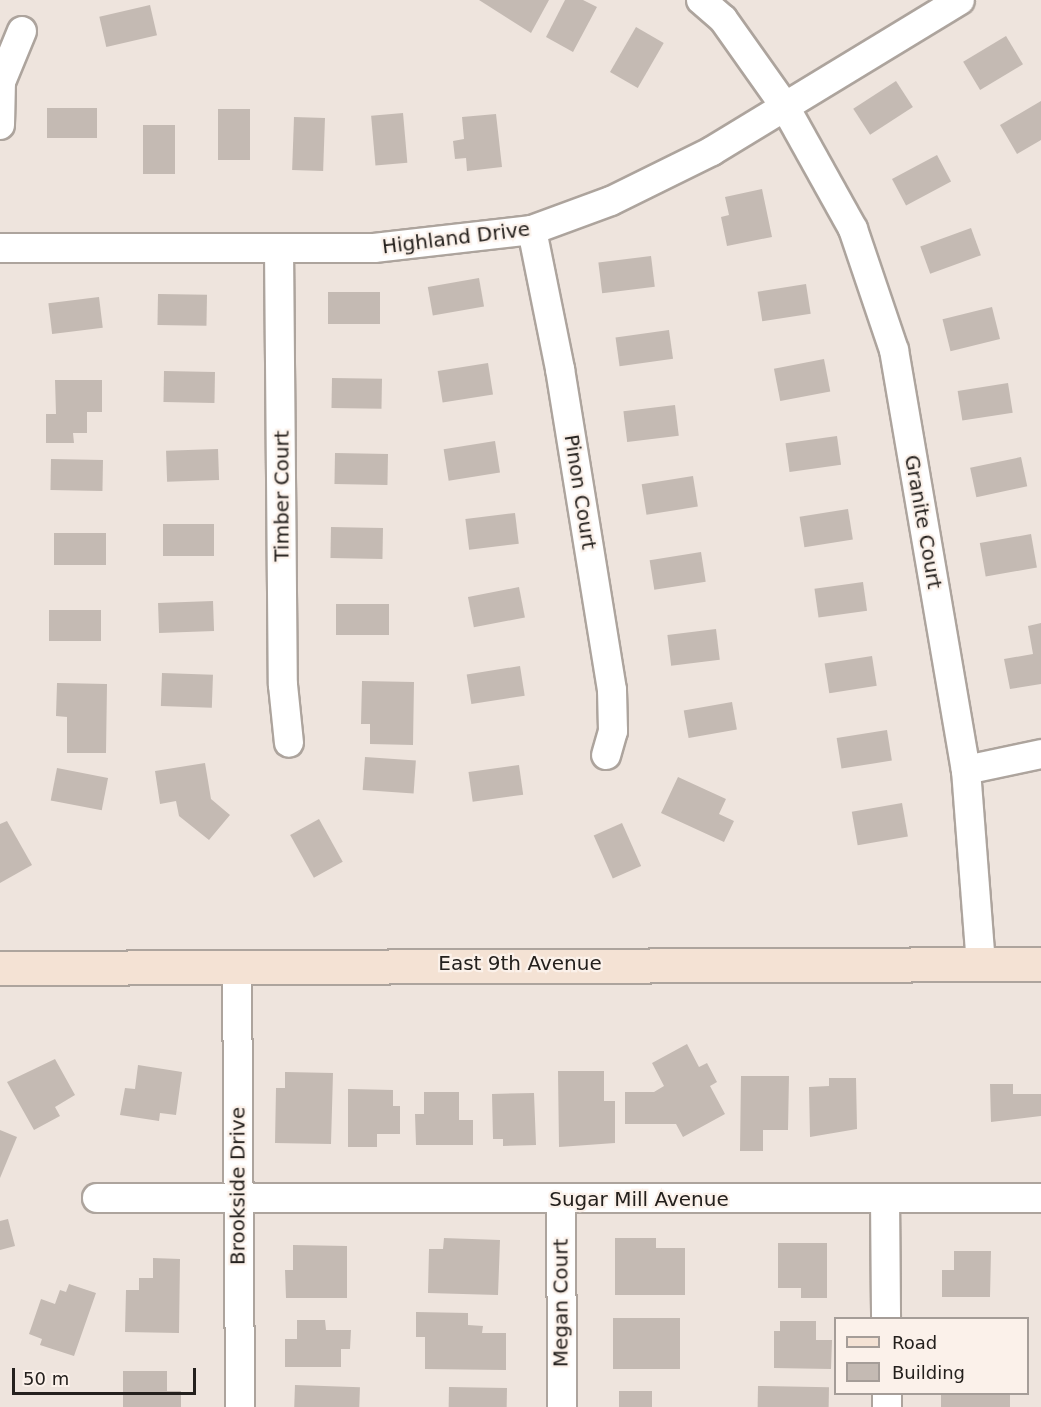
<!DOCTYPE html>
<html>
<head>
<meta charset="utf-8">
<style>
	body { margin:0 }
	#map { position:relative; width:1041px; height:1407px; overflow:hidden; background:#eee4dd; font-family:"DejaVu Sans",sans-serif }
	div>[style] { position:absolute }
	.building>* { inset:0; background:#c4bab3; transform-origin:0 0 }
	.roads { filter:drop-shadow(2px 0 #ada49d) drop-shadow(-2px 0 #ada49d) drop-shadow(0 2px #ada49d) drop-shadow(0 -2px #ada49d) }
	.minor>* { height:28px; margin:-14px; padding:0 14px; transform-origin:14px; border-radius:14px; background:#fff }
	.secondary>* { height:33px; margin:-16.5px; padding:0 16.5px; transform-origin:16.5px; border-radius:16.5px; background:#f4e2d4 }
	span { translate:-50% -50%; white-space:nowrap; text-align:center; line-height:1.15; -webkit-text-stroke:4.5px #fbf1ea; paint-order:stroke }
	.street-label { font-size:20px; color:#24201d }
	.legend { position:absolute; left:834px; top:1317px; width:195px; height:78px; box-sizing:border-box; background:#fbf1ea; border:2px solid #a59d98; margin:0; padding:8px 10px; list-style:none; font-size:18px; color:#24201d }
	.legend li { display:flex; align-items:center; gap:12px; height:30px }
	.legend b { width:30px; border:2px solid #a59d98 }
	.scale { position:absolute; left:12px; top:1368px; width:184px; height:27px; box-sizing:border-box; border:3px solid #24201d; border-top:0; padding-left:8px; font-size:18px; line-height:21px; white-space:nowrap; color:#24201d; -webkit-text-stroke:4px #fbf1ea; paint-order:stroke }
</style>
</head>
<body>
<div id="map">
	<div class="building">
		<div style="clip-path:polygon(479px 0,549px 0,531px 33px)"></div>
		<div style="clip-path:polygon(565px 0,583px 0,597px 7px,573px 52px,546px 37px)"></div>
		<div style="left:150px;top:5px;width:31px;height:52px;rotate:77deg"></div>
		<div style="left:636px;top:27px;width:32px;height:52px;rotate:30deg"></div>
		<div style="left:1006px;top:36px;width:33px;height:50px;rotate:59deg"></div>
		<div style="left:896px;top:81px;width:31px;height:51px;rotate:57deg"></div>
		<div style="clip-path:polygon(1041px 101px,1041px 140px,1017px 154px,1000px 125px)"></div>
		<div style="left:47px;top:108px;width:50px;height:30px"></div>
		<div style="left:218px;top:109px;width:32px;height:51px"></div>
		<div style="left:403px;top:113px;width:50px;height:32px;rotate:85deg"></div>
		<div style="clip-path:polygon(496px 114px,502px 167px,467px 171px,466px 158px,455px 159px,453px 141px,464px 139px,462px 117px)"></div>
		<div style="left:294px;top:117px;width:31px;height:53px;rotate:2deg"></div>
		<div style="left:143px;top:125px;width:32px;height:49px"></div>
		<div style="left:937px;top:155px;width:30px;height:51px;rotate:62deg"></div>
		<div style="clip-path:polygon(762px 189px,772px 237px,727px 246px,721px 217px,729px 215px,725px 197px)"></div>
		<div style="left:971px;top:228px;width:29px;height:54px;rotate:70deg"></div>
		<div style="left:651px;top:256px;width:31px;height:53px;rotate:83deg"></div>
		<div style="left:479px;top:278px;width:29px;height:52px;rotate:80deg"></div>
		<div style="left:806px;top:284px;width:30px;height:49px;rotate:81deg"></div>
		<div style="left:328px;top:292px;width:52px;height:32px"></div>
		<div style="left:158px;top:294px;width:49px;height:31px;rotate:1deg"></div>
		<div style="left:99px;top:297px;width:31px;height:51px;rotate:83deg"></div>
		<div style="left:992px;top:307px;width:33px;height:51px;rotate:76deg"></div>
		<div style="left:669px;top:330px;width:29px;height:54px;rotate:82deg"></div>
		<div style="left:824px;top:359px;width:33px;height:51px;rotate:79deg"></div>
		<div style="left:488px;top:363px;width:32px;height:51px;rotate:81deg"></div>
		<div style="left:164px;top:371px;width:51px;height:31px;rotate:1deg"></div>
		<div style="left:332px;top:378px;width:50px;height:30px;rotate:1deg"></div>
		<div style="clip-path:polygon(55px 380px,102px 380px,102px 412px,87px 412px,87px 433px,73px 433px,74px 443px,46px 443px,46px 414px,56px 414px)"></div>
		<div style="left:1008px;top:383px;width:30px;height:51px;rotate:81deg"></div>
		<div style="left:675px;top:405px;width:31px;height:52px;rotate:83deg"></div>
		<div style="left:837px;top:436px;width:29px;height:52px;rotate:82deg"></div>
		<div style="left:495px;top:441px;width:32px;height:52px;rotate:81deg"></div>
		<div style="left:218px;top:449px;width:31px;height:52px;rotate:88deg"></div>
		<div style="left:335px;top:453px;width:53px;height:31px;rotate:1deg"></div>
		<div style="left:1021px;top:457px;width:30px;height:52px;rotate:78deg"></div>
		<div style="left:51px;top:459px;width:52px;height:31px;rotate:1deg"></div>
		<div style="left:693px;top:476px;width:31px;height:52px;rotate:81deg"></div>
		<div style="left:848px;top:509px;width:31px;height:49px;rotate:81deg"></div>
		<div style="left:515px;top:513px;width:31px;height:50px;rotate:83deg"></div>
		<div style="left:163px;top:524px;width:51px;height:32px"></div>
		<div style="left:331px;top:527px;width:52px;height:31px;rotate:1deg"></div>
		<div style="left:54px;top:533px;width:52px;height:32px"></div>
		<div style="left:1031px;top:534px;width:34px;height:52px;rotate:80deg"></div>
		<div style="left:701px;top:552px;width:30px;height:52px;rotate:81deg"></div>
		<div style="left:863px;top:582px;width:29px;height:49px;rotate:82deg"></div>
		<div style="left:519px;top:587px;width:31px;height:52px;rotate:79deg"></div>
		<div style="left:213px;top:601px;width:30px;height:55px;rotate:88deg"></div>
		<div style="left:389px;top:604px;width:31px;height:53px;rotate:90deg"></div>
		<div style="left:49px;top:610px;width:52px;height:31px"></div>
		<div style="clip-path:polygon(1041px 623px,1041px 684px,1010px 689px,1004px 659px,1033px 654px,1028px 626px)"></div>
		<div style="left:716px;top:629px;width:31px;height:49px;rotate:83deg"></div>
		<div style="left:872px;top:656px;width:30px;height:48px;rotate:81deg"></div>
		<div style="left:520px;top:666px;width:30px;height:54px;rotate:81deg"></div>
		<div style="left:162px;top:673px;width:51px;height:33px;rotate:2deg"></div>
		<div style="clip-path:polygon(362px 681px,414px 682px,413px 745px,370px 744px,370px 724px,361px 724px)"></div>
		<div style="clip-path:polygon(57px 683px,107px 684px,106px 753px,67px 753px,67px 717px,56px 716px)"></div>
		<div style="left:732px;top:702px;width:28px;height:49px;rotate:80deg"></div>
		<div style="left:887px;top:730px;width:31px;height:51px;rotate:81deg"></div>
		<div style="left:365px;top:757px;width:51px;height:33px;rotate:4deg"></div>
		<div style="clip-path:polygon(205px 763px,211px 799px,230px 815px,209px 840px,179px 816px,176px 801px,160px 804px,155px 771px)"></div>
		<div style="left:519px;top:765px;width:30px;height:51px;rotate:82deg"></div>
		<div style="left:57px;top:768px;width:52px;height:33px;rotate:11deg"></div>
		<div style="clip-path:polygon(678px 777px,726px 799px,719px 814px,734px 821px,724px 842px,661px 813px)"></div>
		<div style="left:902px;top:803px;width:34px;height:51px;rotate:80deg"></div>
		<div style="left:319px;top:819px;width:49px;height:33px;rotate:61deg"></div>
		<div style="clip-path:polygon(7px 821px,32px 865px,0 883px,0 824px)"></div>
		<div style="left:622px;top:823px;width:47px;height:31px;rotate:66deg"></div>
		<div style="clip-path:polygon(687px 1044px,699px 1067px,707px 1063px,717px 1082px,710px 1086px,725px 1114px,683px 1137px,676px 1124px,625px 1124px,625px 1092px,654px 1092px,664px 1086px,652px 1063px)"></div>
		<div style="clip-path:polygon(55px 1059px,75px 1095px,55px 1107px,60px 1116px,34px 1130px,7px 1082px)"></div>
		<div style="clip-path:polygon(138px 1065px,182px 1072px,176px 1115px,160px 1113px,159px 1121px,120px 1115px,125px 1088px,135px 1089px)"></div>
		<div style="clip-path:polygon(558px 1071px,604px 1071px,604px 1101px,615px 1101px,615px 1143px,559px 1147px)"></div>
		<div style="clip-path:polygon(285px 1072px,333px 1073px,331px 1144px,275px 1143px,276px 1088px,285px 1088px)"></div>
		<div style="clip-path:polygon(741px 1076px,789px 1076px,788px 1130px,763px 1130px,763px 1151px,740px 1151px)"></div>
		<div style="clip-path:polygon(829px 1078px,856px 1078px,857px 1129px,810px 1137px,809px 1087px,829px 1086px)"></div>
		<div style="clip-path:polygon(990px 1084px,1013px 1084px,1013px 1094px,1041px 1094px,1041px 1116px,991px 1122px)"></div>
		<div style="clip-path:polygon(348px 1089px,393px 1090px,393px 1106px,400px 1106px,400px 1134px,377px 1134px,377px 1147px,348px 1147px)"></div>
		<div style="clip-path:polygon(424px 1092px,459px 1092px,459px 1120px,473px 1120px,473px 1145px,416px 1145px,415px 1114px,424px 1114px)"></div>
		<div style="clip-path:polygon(534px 1093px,536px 1145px,503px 1146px,503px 1139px,493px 1139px,492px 1094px)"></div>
		<div style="clip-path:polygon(0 1130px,17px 1137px,0 1178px)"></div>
		<div style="clip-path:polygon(8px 1219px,15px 1246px,0 1250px,0 1221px)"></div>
		<div style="clip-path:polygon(444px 1238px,500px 1240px,498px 1295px,428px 1293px,429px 1249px,443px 1249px)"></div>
		<div style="clip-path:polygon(615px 1238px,656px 1238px,656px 1248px,685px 1248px,685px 1295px,615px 1295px)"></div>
		<div style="clip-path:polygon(778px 1243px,827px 1243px,827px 1298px,801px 1298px,801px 1288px,778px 1288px)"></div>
		<div style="clip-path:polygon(293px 1245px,347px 1246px,347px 1298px,286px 1298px,285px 1270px,293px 1270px)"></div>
		<div style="clip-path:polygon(954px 1251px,991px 1251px,990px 1297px,942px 1297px,942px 1270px,954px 1270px)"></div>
		<div style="clip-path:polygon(153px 1258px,180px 1259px,179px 1333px,125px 1332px,126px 1290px,139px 1290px,139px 1278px,153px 1278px)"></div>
		<div style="clip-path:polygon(69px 1284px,96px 1293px,74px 1356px,40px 1345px,42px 1339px,29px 1334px,41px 1299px,55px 1304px,60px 1290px,66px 1292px)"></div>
		<div style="clip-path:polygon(416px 1312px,468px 1313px,468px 1325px,483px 1326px,482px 1333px,506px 1333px,506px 1370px,425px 1369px,425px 1337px,416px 1337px)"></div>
		<div style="left:613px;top:1318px;width:67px;height:51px"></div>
		<div style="clip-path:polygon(297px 1320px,325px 1320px,326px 1330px,351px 1330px,350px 1349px,341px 1349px,341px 1367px,285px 1367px,285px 1339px,297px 1339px)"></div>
		<div style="clip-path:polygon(780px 1321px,816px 1321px,816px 1340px,832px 1340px,831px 1369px,774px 1368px,774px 1331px,780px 1331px)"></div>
		<div style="clip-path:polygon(123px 1371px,167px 1371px,167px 1391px,181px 1391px,181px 1407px,123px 1407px)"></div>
		<div style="left:295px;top:1385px;width:65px;height:22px;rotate:2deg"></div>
		<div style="left:758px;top:1386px;width:71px;height:21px;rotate:1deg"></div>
		<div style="left:449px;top:1387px;width:58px;height:20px;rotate:1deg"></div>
		<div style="left:652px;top:1391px;width:16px;height:33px;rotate:90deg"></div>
		<div style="left:941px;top:1394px;width:69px;height:13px"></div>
	</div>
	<div class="roads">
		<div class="minor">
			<div style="left:701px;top:0;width:29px;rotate:41deg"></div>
			<div style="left:723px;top:19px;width:105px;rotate:54.7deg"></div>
			<div style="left:784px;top:105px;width:142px;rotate:60.9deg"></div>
			<div style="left:853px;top:229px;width:128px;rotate:71.3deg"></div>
			<div style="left:894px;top:350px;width:426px;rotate:80.3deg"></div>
			<div style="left:966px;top:770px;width:194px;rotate:85.6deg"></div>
			<div style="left:0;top:125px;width:43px;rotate:-88.7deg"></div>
			<div style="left:1px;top:82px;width:55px;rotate:-67.6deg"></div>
			<div style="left:532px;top:230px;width:142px;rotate:78.6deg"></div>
			<div style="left:560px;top:369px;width:325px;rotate:80.8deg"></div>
			<div style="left:612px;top:690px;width:41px;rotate:88.6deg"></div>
			<div style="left:613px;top:731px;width:25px;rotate:106deg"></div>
			<div style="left:0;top:248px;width:374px"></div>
			<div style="left:374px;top:248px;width:159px;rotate:-6.5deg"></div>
			<div style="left:532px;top:230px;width:84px;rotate:-20.2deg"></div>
			<div style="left:611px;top:201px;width:113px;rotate:-26.3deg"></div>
			<div style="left:712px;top:151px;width:290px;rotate:-31.3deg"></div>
			<div style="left:279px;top:248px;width:437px;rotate:89.5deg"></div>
			<div style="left:283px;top:685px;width:58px;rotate:84.1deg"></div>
			<div style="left:966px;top:770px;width:77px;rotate:-12deg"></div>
			<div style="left:237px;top:966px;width:441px;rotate:89.6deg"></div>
			<div style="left:97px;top:1198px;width:944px"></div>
			<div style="left:885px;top:1198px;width:120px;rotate:89.5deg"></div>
			<div style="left:561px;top:1199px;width:208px;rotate:89.7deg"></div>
			<div style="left:887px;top:1394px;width:13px;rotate:90deg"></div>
		</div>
		<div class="secondary">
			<div style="left:0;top:968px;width:1041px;rotate:-0.22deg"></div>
		</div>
	</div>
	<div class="street-label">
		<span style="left:456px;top:238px;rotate:-7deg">Highland Drive</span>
		<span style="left:580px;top:492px;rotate:81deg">Pinon Court</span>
		<span style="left:282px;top:496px;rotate:-90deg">Timber Court</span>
		<span style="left:923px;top:522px;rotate:80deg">Granite Court</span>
		<span style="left:520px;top:963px">East 9th Avenue</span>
		<span style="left:238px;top:1186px;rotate:-90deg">Brookside Drive</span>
		<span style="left:639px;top:1199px">Sugar Mill Avenue</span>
		<span style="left:561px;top:1303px;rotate:-90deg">Megan Court</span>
	</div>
	<ul class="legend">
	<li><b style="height:8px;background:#f4e2d4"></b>Road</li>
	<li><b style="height:16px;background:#c4bab3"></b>Building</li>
	</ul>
	<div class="scale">50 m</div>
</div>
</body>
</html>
